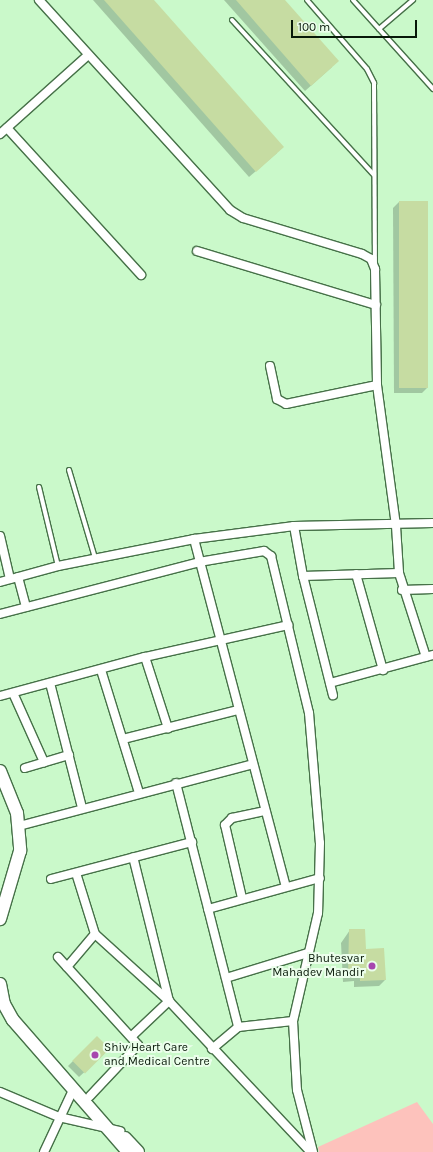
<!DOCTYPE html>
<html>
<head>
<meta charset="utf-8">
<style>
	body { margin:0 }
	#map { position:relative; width:433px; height:1152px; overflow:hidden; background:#caf9ca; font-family:Karla,sans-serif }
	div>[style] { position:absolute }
	.green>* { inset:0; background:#fdc2bc }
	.shadow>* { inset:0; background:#0003 }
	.building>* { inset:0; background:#c6dca2; transform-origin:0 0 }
	.roads { filter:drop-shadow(1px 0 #467148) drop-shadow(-1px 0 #467148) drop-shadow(0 1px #467148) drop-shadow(0 -1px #467148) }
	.lane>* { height:4px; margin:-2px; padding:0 2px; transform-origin:2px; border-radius:2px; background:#fff }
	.street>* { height:8px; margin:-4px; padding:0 4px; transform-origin:4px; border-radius:4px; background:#fff }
	.secondary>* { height:12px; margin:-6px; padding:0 6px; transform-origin:6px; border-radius:6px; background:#fff }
	.dots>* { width:11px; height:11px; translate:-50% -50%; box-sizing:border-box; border:2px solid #ebfeeb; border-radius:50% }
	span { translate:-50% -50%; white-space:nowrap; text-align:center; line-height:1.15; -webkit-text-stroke:4px #ebfeeb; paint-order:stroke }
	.poi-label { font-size:12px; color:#071808 }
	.right { translate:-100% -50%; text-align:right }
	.left { translate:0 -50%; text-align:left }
	.scale { position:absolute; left:291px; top:20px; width:126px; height:18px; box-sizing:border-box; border:2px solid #071808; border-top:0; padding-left:5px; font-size:12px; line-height:14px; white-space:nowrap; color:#071808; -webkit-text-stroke:3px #ebfeeb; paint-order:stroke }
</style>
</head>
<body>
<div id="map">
	<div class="green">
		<div style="clip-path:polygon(417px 1102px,433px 1124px,433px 1152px,319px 1152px,318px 1147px)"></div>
	</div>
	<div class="shadow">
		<div style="clip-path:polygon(93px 0,152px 0,277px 153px,249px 177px)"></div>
		<div style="clip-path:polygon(224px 0,284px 0,332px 67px,305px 91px)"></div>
		<div style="clip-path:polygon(399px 202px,428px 387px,422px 393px,394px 393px,393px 208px)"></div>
		<div style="clip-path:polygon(350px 930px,385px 980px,379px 986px,354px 987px,354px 981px,343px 982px,341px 943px)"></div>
		<div style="clip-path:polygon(97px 1037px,104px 1054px,79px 1077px,68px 1066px)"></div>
	</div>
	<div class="building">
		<div style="clip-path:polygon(104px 0,154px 0,284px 147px,256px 172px)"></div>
		<div style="clip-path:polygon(236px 0,285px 0,339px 61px,311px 86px)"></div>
		<div style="left:399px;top:201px;width:29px;height:187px"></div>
		<div style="clip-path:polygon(349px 929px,365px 929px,366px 949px,384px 948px,386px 980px,360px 981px,360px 976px,348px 976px)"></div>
		<div style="left:97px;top:1036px;width:18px;height:35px;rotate:45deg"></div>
	</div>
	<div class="roads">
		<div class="lane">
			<div style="left:307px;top:0;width:91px;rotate:49deg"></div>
			<div style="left:367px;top:69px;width:16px;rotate:63deg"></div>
			<div style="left:374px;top:83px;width:181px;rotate:89.7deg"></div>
			<div style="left:353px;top:0;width:120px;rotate:48deg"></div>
			<div style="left:232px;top:20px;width:210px;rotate:47.5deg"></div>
			<div style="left:379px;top:29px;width:45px;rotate:-40.5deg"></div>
			<div style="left:69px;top:470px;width:92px;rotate:73.5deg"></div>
			<div style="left:39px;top:487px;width:81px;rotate:76.5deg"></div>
		</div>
		<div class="street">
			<div style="left:39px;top:0;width:284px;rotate:47.7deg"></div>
			<div style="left:230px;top:210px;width:15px;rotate:32deg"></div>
			<div style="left:243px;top:218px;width:124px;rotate:16.8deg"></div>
			<div style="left:362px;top:254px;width:10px;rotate:29deg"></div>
			<div style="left:371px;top:259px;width:11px;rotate:68deg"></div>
			<div style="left:375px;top:269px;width:116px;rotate:89deg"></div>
			<div style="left:377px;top:385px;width:142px;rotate:82.3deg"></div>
			<div style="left:396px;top:526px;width:47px;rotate:86.3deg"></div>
			<div style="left:399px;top:573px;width:88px;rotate:72.2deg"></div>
			<div style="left:7px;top:128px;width:199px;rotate:47.6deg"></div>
			<div style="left:0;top:134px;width:118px;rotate:-41.9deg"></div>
			<div style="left:197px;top:251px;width:187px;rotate:16.8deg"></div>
			<div style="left:270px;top:366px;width:34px;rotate:78deg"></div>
			<div style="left:277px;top:399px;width:10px;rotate:29deg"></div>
			<div style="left:286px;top:404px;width:93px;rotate:-11.8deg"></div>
			<div style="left:294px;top:526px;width:51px;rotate:79.8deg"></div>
			<div style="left:303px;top:576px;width:123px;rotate:75.9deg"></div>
			<div style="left:0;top:536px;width:44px;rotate:76.9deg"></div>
			<div style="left:194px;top:539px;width:359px;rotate:75.2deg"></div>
			<div style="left:356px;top:574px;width:100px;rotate:74.3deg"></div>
			<div style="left:303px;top:576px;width:96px;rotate:-1.8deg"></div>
			<div style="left:18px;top:577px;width:31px;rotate:75deg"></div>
			<div style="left:0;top:582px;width:60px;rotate:-15.4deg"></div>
			<div style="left:58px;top:566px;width:139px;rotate:-11.2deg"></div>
			<div style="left:194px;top:539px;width:101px;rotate:-7.4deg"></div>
			<div style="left:294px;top:526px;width:139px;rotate:-1.2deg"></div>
			<div style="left:402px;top:590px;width:31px;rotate:-2deg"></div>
			<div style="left:0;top:614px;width:206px;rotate:-14.6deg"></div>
			<div style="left:199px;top:562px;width:66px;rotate:-9.6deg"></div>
			<div style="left:264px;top:551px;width:9px;rotate:36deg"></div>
			<div style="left:271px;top:556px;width:162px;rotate:76.4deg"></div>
			<div style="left:309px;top:713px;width:130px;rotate:85.2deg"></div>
			<div style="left:320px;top:843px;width:70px;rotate:91.6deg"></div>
			<div style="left:318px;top:913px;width:111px;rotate:103deg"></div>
			<div style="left:293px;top:1021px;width:69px;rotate:86.7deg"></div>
			<div style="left:297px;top:1090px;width:64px;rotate:75.5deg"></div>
			<div style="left:145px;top:657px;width:75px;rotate:72.1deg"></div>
			<div style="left:101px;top:670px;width:129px;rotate:72.8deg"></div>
			<div style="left:50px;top:683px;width:129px;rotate:75.6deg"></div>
			<div style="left:330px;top:683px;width:107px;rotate:-15.2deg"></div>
			<div style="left:13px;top:693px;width:76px;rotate:65.8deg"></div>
			<div style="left:0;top:696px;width:150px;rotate:-15.1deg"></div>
			<div style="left:145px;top:657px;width:147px;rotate:-12.6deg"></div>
			<div style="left:123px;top:739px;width:119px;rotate:-14.2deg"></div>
			<div style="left:25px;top:768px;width:46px;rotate:-16.5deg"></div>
			<div style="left:176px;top:783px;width:252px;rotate:75.7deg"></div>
			<div style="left:19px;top:826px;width:242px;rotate:-14.8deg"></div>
			<div style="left:76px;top:873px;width:64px;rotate:72.7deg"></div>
			<div style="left:95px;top:934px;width:100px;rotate:42.2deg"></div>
			<div style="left:169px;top:1001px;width:207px;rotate:46.8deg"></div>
			<div style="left:51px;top:879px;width:146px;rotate:-14.7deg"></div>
			<div style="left:242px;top:898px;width:75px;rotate:-103.1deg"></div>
			<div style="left:225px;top:825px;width:10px;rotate:-45deg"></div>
			<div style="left:232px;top:818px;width:34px;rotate:-12deg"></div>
			<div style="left:208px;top:909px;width:116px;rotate:-15.5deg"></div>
			<div style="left:58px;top:957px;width:119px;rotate:47.7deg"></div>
			<div style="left:138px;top:1045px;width:70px;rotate:133.3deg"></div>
			<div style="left:67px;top:967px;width:43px;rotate:-49.7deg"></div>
			<div style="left:226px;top:978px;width:86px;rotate:-17deg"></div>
			<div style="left:133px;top:1035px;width:50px;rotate:-43.4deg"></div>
			<div style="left:169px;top:1001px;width:148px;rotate:-104deg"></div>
			<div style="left:212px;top:1049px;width:34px;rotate:-40deg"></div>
			<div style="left:238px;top:1027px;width:55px;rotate:-6.2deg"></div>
			<div style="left:0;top:1092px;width:64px;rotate:23deg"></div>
			<div style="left:59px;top:1117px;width:63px;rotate:12.9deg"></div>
			<div style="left:44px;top:1152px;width:68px;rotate:-64.9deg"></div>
		</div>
		<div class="secondary">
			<div style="left:0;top:771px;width:45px;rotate:68deg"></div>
			<div style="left:17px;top:813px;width:38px;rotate:85deg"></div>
			<div style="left:20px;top:851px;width:71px;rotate:106.4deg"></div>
			<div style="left:0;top:984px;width:20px;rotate:79deg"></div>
			<div style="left:4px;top:1004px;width:18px;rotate:61deg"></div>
			<div style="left:13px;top:1020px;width:175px;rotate:48.9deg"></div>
			<div style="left:125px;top:1138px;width:19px;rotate:47deg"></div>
		</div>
	</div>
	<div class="dots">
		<div style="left:372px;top:966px;background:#a747af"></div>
		<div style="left:95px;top:1055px;background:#a747af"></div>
	</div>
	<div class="poi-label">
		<span class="right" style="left:364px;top:966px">Bhutesvar<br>Mahadev Mandir</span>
		<span class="left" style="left:104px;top:1055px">Shiv Heart Care<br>and Medical Centre</span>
	</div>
	<div class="scale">100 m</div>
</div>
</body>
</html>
